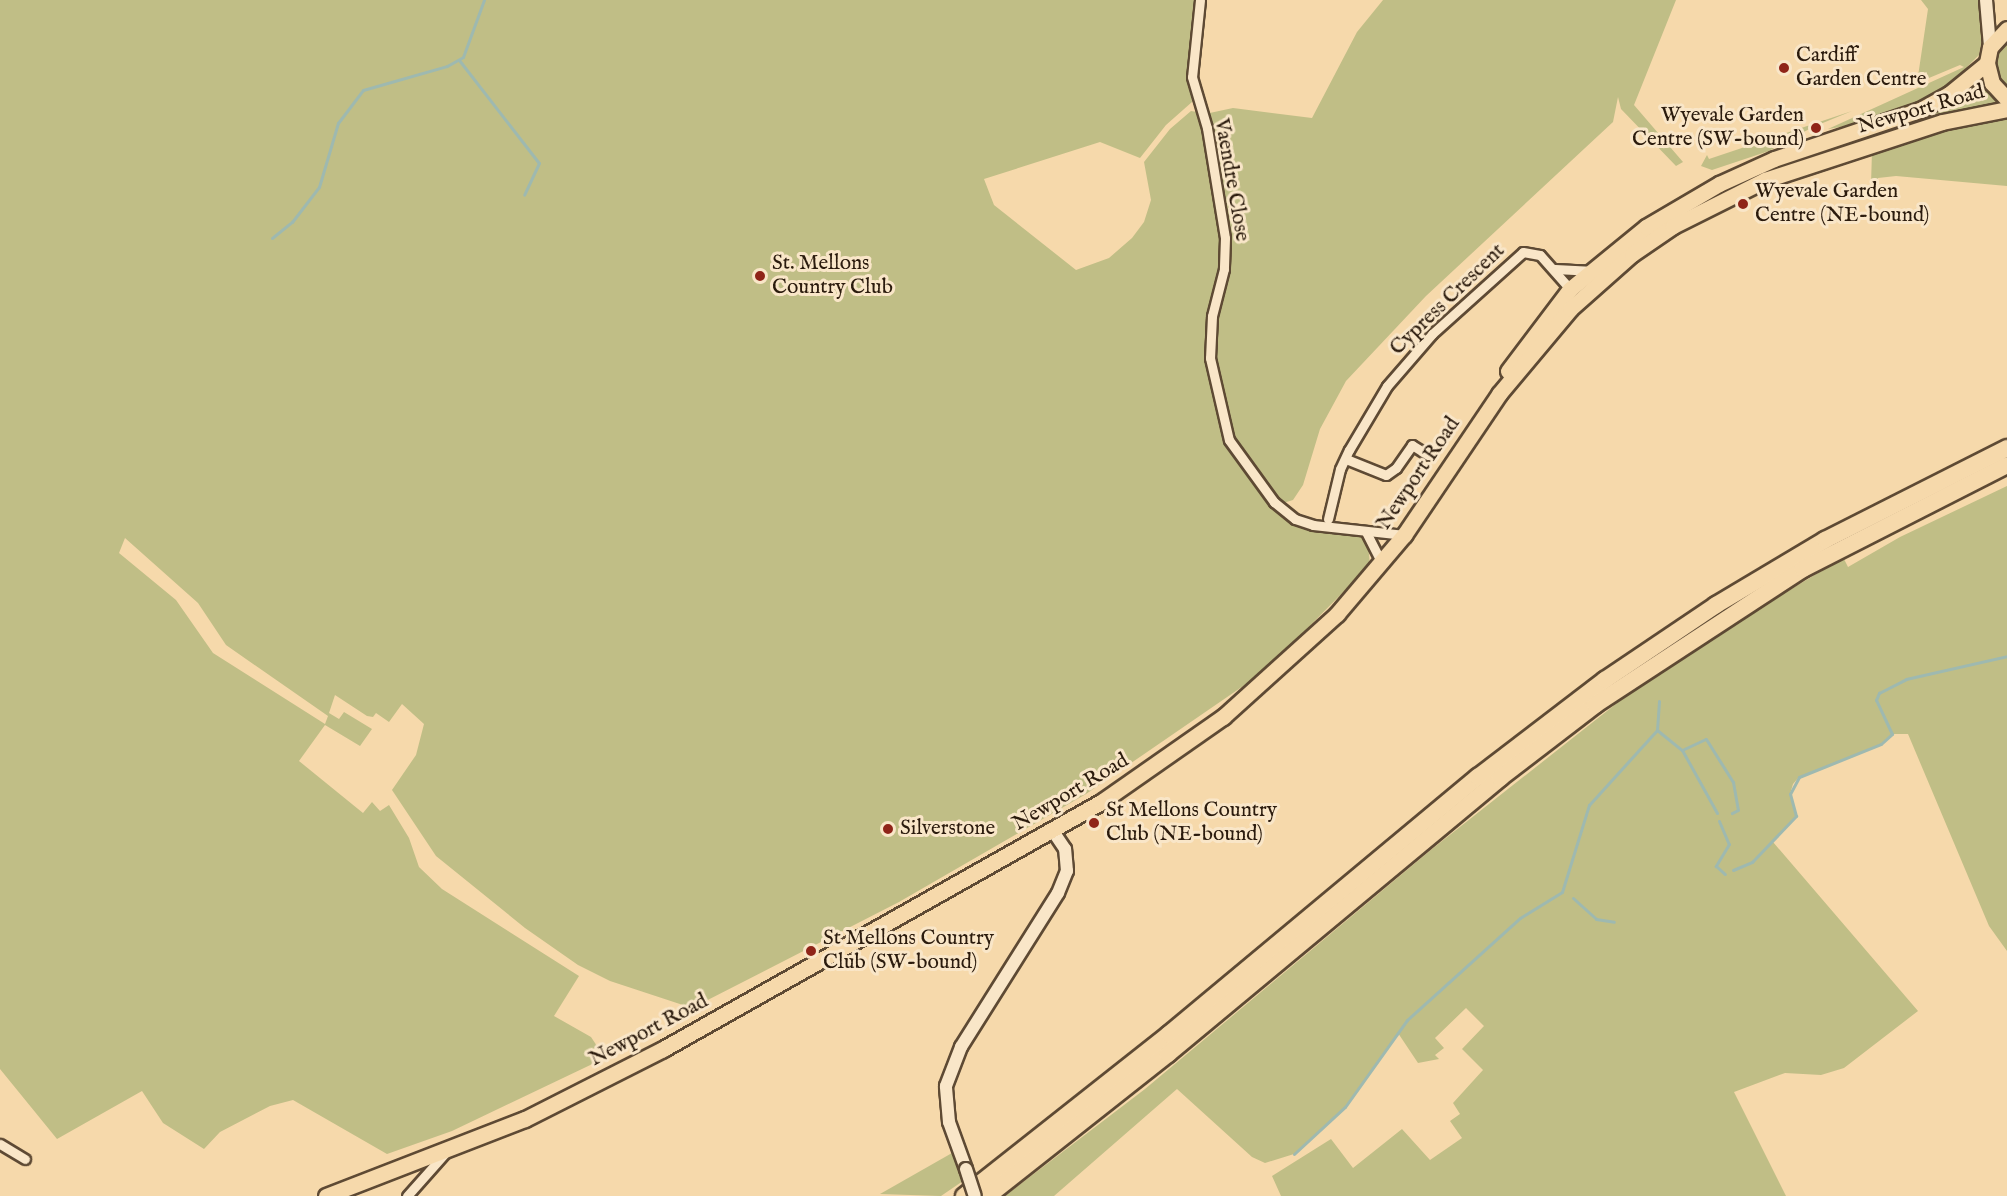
<!DOCTYPE html>
<html>
<head>
<meta charset="utf-8">
<style>
	body { margin:0 }
	#map { position:relative; width:2007px; height:1196px; overflow:hidden; background:#f6d9ab; font-family:"IM FELL English",serif }
	div>[style] { position:absolute }
	.green>* { inset:0; background:#c0be86 }
	.stream>* { height:3px; margin:-1.5px; padding:0 1.5px; transform-origin:1.5px; border-radius:1.5px; background:#9eb9b0 }
	.roads { filter:drop-shadow(2px 0 #5e4a34) drop-shadow(-2px 0 #5e4a34) drop-shadow(0 2px #5e4a34) drop-shadow(0 -2px #5e4a34) }
	.minor>* { height:9px; margin:-4.5px; padding:0 4.5px; transform-origin:4.5px; border-radius:4.5px; background:#f9e6c8 }
	.tertiary>* { height:12px; margin:-6px; padding:0 6px; transform-origin:6px; border-radius:6px; background:#f9e6c8 }
	.primary>* { height:15px; margin:-7.5px; padding:0 7.5px; transform-origin:7.5px; border-radius:7.5px; background:#f6d9ab }
	.motorway>* { height:16px; margin:-8px; padding:0 8px; transform-origin:8px; border-radius:8px; background:#f6d9ab }
	.bridges { filter:drop-shadow(2px 0 #5e4a34) drop-shadow(-2px 0 #5e4a34) drop-shadow(0 2px #5e4a34) drop-shadow(0 -2px #5e4a34) }
	.tertiary-bridge>* { height:12px; margin:-6px; padding:0 6px; transform-origin:6px; border-radius:6px; background:#f9e6c8 }
	.dots>* { width:16px; height:16px; translate:-50% -50%; box-sizing:border-box; border:3px solid #f9e6c8; border-radius:50% }
	span { translate:-50% -50%; white-space:nowrap; text-align:center; line-height:1.15; -webkit-text-stroke:6px #f9e6c8; paint-order:stroke }
	.poi-label { font-size:21px; color:#2b1b0d }
	.left { translate:0 -50%; text-align:left }
	.right { translate:-100% -50%; text-align:right }
	.street-label { font-size:21px; color:#2b1b0d }
</style>
</head>
<body>
<div id="map">
	<div class="green">
		<div style="clip-path:polygon(evenodd,0 0,1197px 0,1189px 60px,1192px 102px,1166px 125px,1140px 158px,1100px 142px,984px 179px,994px 205px,1076px 270px,1109px 258px,1132px 238px,1144px 222px,1151px 200px,1144px 162px,1170px 129px,1191px 111px,1197px 112px,1204px 128px,1222px 238px,1208px 367px,1227px 440px,1272px 504px,1314px 528px,1361px 537px,1368px 544px,1370px 565px,1265px 671px,1086px 794px,899px 902px,692px 1008px,610px 981px,578px 965px,525px 928px,436px 856px,392px 790px,416px 755px,424px 724px,402px 704px,389px 722px,376px 713px,373px 717px,367px 716px,335px 695px,329px 713px,339px 719px,344px 712px,372px 729px,360px 746px,325px 725px,299px 761px,363px 813px,372px 802px,380px 811px,389px 805px,409px 838px,419px 867px,442px 889px,579px 976px,554px 1016px,591px 1037px,605px 1058px,452px 1131px,387px 1154px,293px 1100px,270px 1106px,220px 1132px,204px 1149px,163px 1123px,142px 1091px,57px 1139px,0 1069px,0 0,125px 538px,198px 603px,226px 645px,328px 716px,325px 724px,213px 653px,176px 600px,119px 553px,125px 538px)"></div>
		<div style="clip-path:polygon(1383px 0,1676px 0,1634px 105px,1683px 162px,1676px 166px,1621px 109px,1618px 97px,1613px 122px,1426px 296px,1346px 381px,1320px 429px,1303px 485px,1293px 500px,1280px 504px,1235px 447px,1214px 368px,1214px 330px,1227px 269px,1205px 114px,1233px 108px,1312px 118px,1357px 32px)"></div>
		<div style="clip-path:polygon(1921px 0,1981px 0,1983px 34px,1979px 55px,1949px 85px,1921px 102px,1853px 125px,1828px 129px,1964px 67px,1960px 65px,1917px 83px,1928px 9px)"></div>
		<div style="clip-path:polygon(2007px 40px,2007px 89px,1996px 67px,1997px 54px)"></div>
		<div style="clip-path:polygon(1980px 78px,1998px 104px,1969px 108px,1869px 138px,1872px 133px,1943px 105px)"></div>
		<div style="clip-path:polygon(1852px 111px,1813px 127px,1769px 151px,1712px 170px,1701px 166px,1707px 155px,1709px 159px)"></div>
		<div style="clip-path:polygon(2007px 115px,2007px 186px,1896px 176px,1878px 178px,1875px 189px,1871px 184px,1872px 151px,1918px 135px)"></div>
		<div style="clip-path:polygon(1851px 141px,1856px 143px,1796px 163px,1789px 160px)"></div>
		<div style="clip-path:polygon(2007px 486px,2007px 951px,1989px 926px,1908px 734px,1892px 734px,1881px 744px,1799px 777px,1793px 784px,1790px 794px,1796px 816px,1773px 842px,1918px 1011px,1844px 1068px,1821px 1075px,1785px 1073px,1734px 1092px,1786px 1196px,1281px 1196px,1272px 1176px,1331px 1139px,1353px 1168px,1402px 1129px,1430px 1160px,1462px 1138px,1450px 1121px,1460px 1114px,1453px 1103px,1483px 1070px,1462px 1049px,1484px 1026px,1466px 1008px,1435px 1038px,1444px 1048px,1435px 1055px,1439px 1059px,1418px 1063px,1398px 1033px,1345px 1107px,1294px 1154px,1265px 1163px,1252px 1157px,1177px 1089px,1054px 1196px,1005px 1196px,1145px 1089px,1432px 849px,1626px 696px,1723px 630px,1818px 573px,1844px 559px,1848px 567px,1900px 537px)"></div>
		<div style="clip-path:polygon(952px 1153px,963px 1181px,941px 1196px,880px 1194px)"></div>
	</div>
	<div class="stream">
		<div style="left:459px;top:60px;width:130px;rotate:52.2deg"></div>
		<div style="left:539px;top:163px;width:35px;rotate:115deg"></div>
		<div style="left:272px;top:238px;width:26px;rotate:-39deg"></div>
		<div style="left:292px;top:222px;width:44px;rotate:-52.4deg"></div>
		<div style="left:319px;top:187px;width:67px;rotate:-73.5deg"></div>
		<div style="left:338px;top:123px;width:41px;rotate:-52.9deg"></div>
		<div style="left:363px;top:90px;width:87px;rotate:-15.9deg"></div>
		<div style="left:447px;top:66px;width:18px;rotate:-29deg"></div>
		<div style="left:463px;top:57px;width:61px;rotate:-69.8deg"></div>
		<div style="left:1657px;top:730px;width:32px;rotate:39deg"></div>
		<div style="left:1682px;top:750px;width:72px;rotate:60.9deg"></div>
		<div style="left:1682px;top:750px;width:26px;rotate:-25deg"></div>
		<div style="left:1706px;top:739px;width:51px;rotate:57.9deg"></div>
		<div style="left:1733px;top:782px;width:28px;rotate:80deg"></div>
		<div style="left:1738px;top:810px;width:7px;rotate:153deg"></div>
		<div style="left:1719px;top:821px;width:25px;rotate:67deg"></div>
		<div style="left:1729px;top:844px;width:26px;rotate:121deg"></div>
		<div style="left:1716px;top:866px;width:12px;rotate:42deg"></div>
		<div style="left:1733px;top:870px;width:21px;rotate:-23deg"></div>
		<div style="left:1752px;top:862px;width:64px;rotate:-46.3deg"></div>
		<div style="left:1796px;top:816px;width:23px;rotate:-105deg"></div>
		<div style="left:1790px;top:794px;width:19px;rotate:-62deg"></div>
		<div style="left:1799px;top:777px;width:88px;rotate:-21.9deg"></div>
		<div style="left:1881px;top:744px;width:15px;rotate:-42deg"></div>
		<div style="left:1892px;top:734px;width:38px;rotate:-115deg"></div>
		<div style="left:1876px;top:700px;width:8px;rotate:-67deg"></div>
		<div style="left:1879px;top:693px;width:30px;rotate:-27deg"></div>
		<div style="left:1906px;top:679px;width:104px;rotate:-12.8deg"></div>
		<div style="left:1573px;top:898px;width:31px;rotate:42deg"></div>
		<div style="left:1596px;top:919px;width:18px;rotate:9deg"></div>
		<div style="left:1294px;top:1154px;width:69px;rotate:-42.7deg"></div>
		<div style="left:1345px;top:1107px;width:107px;rotate:-54.5deg"></div>
		<div style="left:1407px;top:1020px;width:152px;rotate:-42.1deg"></div>
		<div style="left:1520px;top:918px;width:49px;rotate:-31.8deg"></div>
		<div style="left:1562px;top:892px;width:91px;rotate:-72.8deg"></div>
		<div style="left:1589px;top:805px;width:101px;rotate:-47.8deg"></div>
		<div style="left:1657px;top:730px;width:29px;rotate:-86deg"></div>
	</div>
	<div class="roads">
		<div class="minor">
			<div style="left:1200px;top:0;width:77px;rotate:95.9deg"></div>
			<div style="left:1192px;top:77px;width:53px;rotate:73.6deg"></div>
			<div style="left:1207px;top:128px;width:111px;rotate:80.7deg"></div>
			<div style="left:1225px;top:238px;width:31px;rotate:92deg"></div>
			<div style="left:1224px;top:269px;width:49px;rotate:104.3deg"></div>
			<div style="left:1212px;top:316px;width:42px;rotate:92.7deg"></div>
			<div style="left:1210px;top:358px;width:84px;rotate:77deg"></div>
			<div style="left:1229px;top:440px;width:77px;rotate:54deg"></div>
			<div style="left:1274px;top:502px;width:27px;rotate:39deg"></div>
			<div style="left:1295px;top:519px;width:19px;rotate:18deg"></div>
			<div style="left:1313px;top:525px;width:92px;rotate:6.3deg"></div>
			<div style="left:1555px;top:269px;width:34px;rotate:3deg"></div>
			<div style="left:1346px;top:459px;width:43px;rotate:21.8deg"></div>
			<div style="left:1386px;top:475px;width:12px;rotate:-35deg"></div>
			<div style="left:1396px;top:468px;width:28px;rotate:-55deg"></div>
			<div style="left:1412px;top:445px;width:19px;rotate:32deg"></div>
			<div style="left:1328px;top:519px;width:51px;rotate:-76.5deg"></div>
			<div style="left:1340px;top:469px;width:21px;rotate:-65deg"></div>
			<div style="left:1349px;top:450px;width:74px;rotate:-59.3deg"></div>
			<div style="left:1387px;top:386px;width:69px;rotate:-49.1deg"></div>
			<div style="left:1432px;top:334px;width:122px;rotate:-42deg"></div>
			<div style="left:1523px;top:252px;width:17px;rotate:10deg"></div>
			<div style="left:1540px;top:255px;width:48px;rotate:48.4deg"></div>
			<div style="left:1366px;top:532px;width:36px;rotate:63deg"></div>
			<div style="left:0;top:1144px;width:29px;rotate:31deg"></div>
			<div style="left:407px;top:1196px;width:60px;rotate:-48.4deg"></div>
		</div>
		<div class="tertiary">
			<div style="left:1986px;top:0;width:47px;rotate:85.1deg"></div>
			<div style="left:966px;top:1169px;width:50px;rotate:-109.9deg"></div>
			<div style="left:949px;top:1122px;width:36px;rotate:-95deg"></div>
			<div style="left:946px;top:1086px;width:42px;rotate:-69deg"></div>
			<div style="left:961px;top:1047px;width:182px;rotate:-57.8deg"></div>
			<div style="left:1058px;top:893px;width:24px;rotate:-68deg"></div>
			<div style="left:1067px;top:871px;width:22px;rotate:-95deg"></div>
			<div style="left:1065px;top:849px;width:22px;rotate:-124deg"></div>
		</div>
		<div class="primary">
			<div style="left:2007px;top:29px;width:25px;rotate:133deg"></div>
			<div style="left:1990px;top:47px;width:16px;rotate:101deg"></div>
			<div style="left:1987px;top:63px;width:21px;rotate:76deg"></div>
			<div style="left:1992px;top:83px;width:22px;rotate:47deg"></div>
			<div style="left:1508px;top:371px;width:103px;rotate:-52.9deg"></div>
			<div style="left:1570px;top:289px;width:98px;rotate:-39.2deg"></div>
			<div style="left:1646px;top:227px;width:85px;rotate:-30.5deg"></div>
			<div style="left:1719px;top:184px;width:60px;rotate:-24.4deg"></div>
			<div style="left:1774px;top:159px;width:154px;rotate:-18.6deg"></div>
			<div style="left:1920px;top:110px;width:33px;rotate:-29deg"></div>
			<div style="left:1949px;top:94px;width:49px;rotate:-39.2deg"></div>
			<div style="left:326px;top:1196px;width:213px;rotate:-21.2deg"></div>
			<div style="left:525px;top:1119px;width:155px;rotate:-26.9deg"></div>
			<div style="left:663px;top:1049px;width:503px;rotate:-29.42deg"></div>
			<div style="left:1101px;top:802px;width:149px;rotate:-34.9deg"></div>
			<div style="left:1223px;top:717px;width:154px;rotate:-42.1deg"></div>
			<div style="left:1337px;top:614px;width:104px;rotate:-49.7deg"></div>
			<div style="left:1404px;top:535px;width:170px;rotate:-56deg"></div>
			<div style="left:1499px;top:394px;width:111px;rotate:-50.1deg"></div>
			<div style="left:1570px;top:309px;width:83px;rotate:-41.6deg"></div>
			<div style="left:1632px;top:254px;width:50px;rotate:-34.3deg"></div>
			<div style="left:1673px;top:226px;width:103px;rotate:-26.6deg"></div>
			<div style="left:1765px;top:180px;width:186px;rotate:-18.1deg"></div>
			<div style="left:1942px;top:122px;width:66px;rotate:-11.3deg"></div>
		</div>
		<div class="motorway">
			<div style="left:964px;top:1196px;width:261px;rotate:-38.3deg"></div>
			<div style="left:1169px;top:1034px;width:402px;rotate:-39.8deg"></div>
			<div style="left:1478px;top:777px;width:160px;rotate:-37.4deg"></div>
			<div style="left:1605px;top:680px;width:134px;rotate:-34deg"></div>
			<div style="left:1716px;top:605px;width:127px;rotate:-30.8deg"></div>
			<div style="left:1825px;top:540px;width:204px;rotate:-26.8deg"></div>
			<div style="left:988px;top:1196px;width:229px;rotate:-38.3deg"></div>
			<div style="left:1168px;top:1054px;width:432px;rotate:-39.7deg"></div>
			<div style="left:1500px;top:778px;width:120px;rotate:-37.5deg"></div>
			<div style="left:1595px;top:705px;width:249px;rotate:-33.2deg"></div>
			<div style="left:1803px;top:569px;width:229px;rotate:-27deg"></div>
		</div>
	</div>
	<div class="bridges">
		<div class="tertiary-bridge">
			<div style="left:966px;top:1169px;width:28px;rotate:72deg"></div>
		</div>
	</div>
	<div class="dots">
		<div style="left:1784px;top:68px;background:#8f2418"></div>
		<div style="left:1816px;top:128px;background:#8f2418"></div>
		<div style="left:1743px;top:204px;background:#8f2418"></div>
		<div style="left:760px;top:276px;background:#8f2418"></div>
		<div style="left:1094px;top:823px;background:#8f2418"></div>
		<div style="left:888px;top:829px;background:#8f2418"></div>
		<div style="left:811px;top:951px;background:#8f2418"></div>
	</div>
	<div class="poi-label">
		<span class="left" style="left:1796px;top:68px">Cardiff<br>Garden Centre</span>
		<span class="right" style="left:1804px;top:128px">Wyevale Garden<br>Centre (SW-bound)</span>
		<span class="left" style="left:1755px;top:204px">Wyevale Garden<br>Centre (NE-bound)</span>
		<span class="left" style="left:772px;top:276px">St. Mellons<br>Country Club</span>
		<span class="left" style="left:1106px;top:823px">St Mellons Country<br>Club (NE-bound)</span>
		<span class="left" style="left:900px;top:829px">Silverstone</span>
		<span class="left" style="left:823px;top:951px">St Mellons Country<br>Club (SW-bound)</span>
	</div>
	<div class="street-label">
		<span style="left:1921px;top:110px;rotate:-16deg">Newport Road</span>
		<span style="left:1231px;top:180px;rotate:80deg">Vaendre Close</span>
		<span style="left:1448px;top:300px;rotate:-44deg">Cypress Crescent</span>
		<span style="left:1419px;top:474px;rotate:-56deg">Newport Road</span>
		<span style="left:1071px;top:793px;rotate:-31deg">Newport Road</span>
		<span style="left:649px;top:1031px;rotate:-28deg">Newport Road</span>
	</div>
</div>
</body>
</html>
